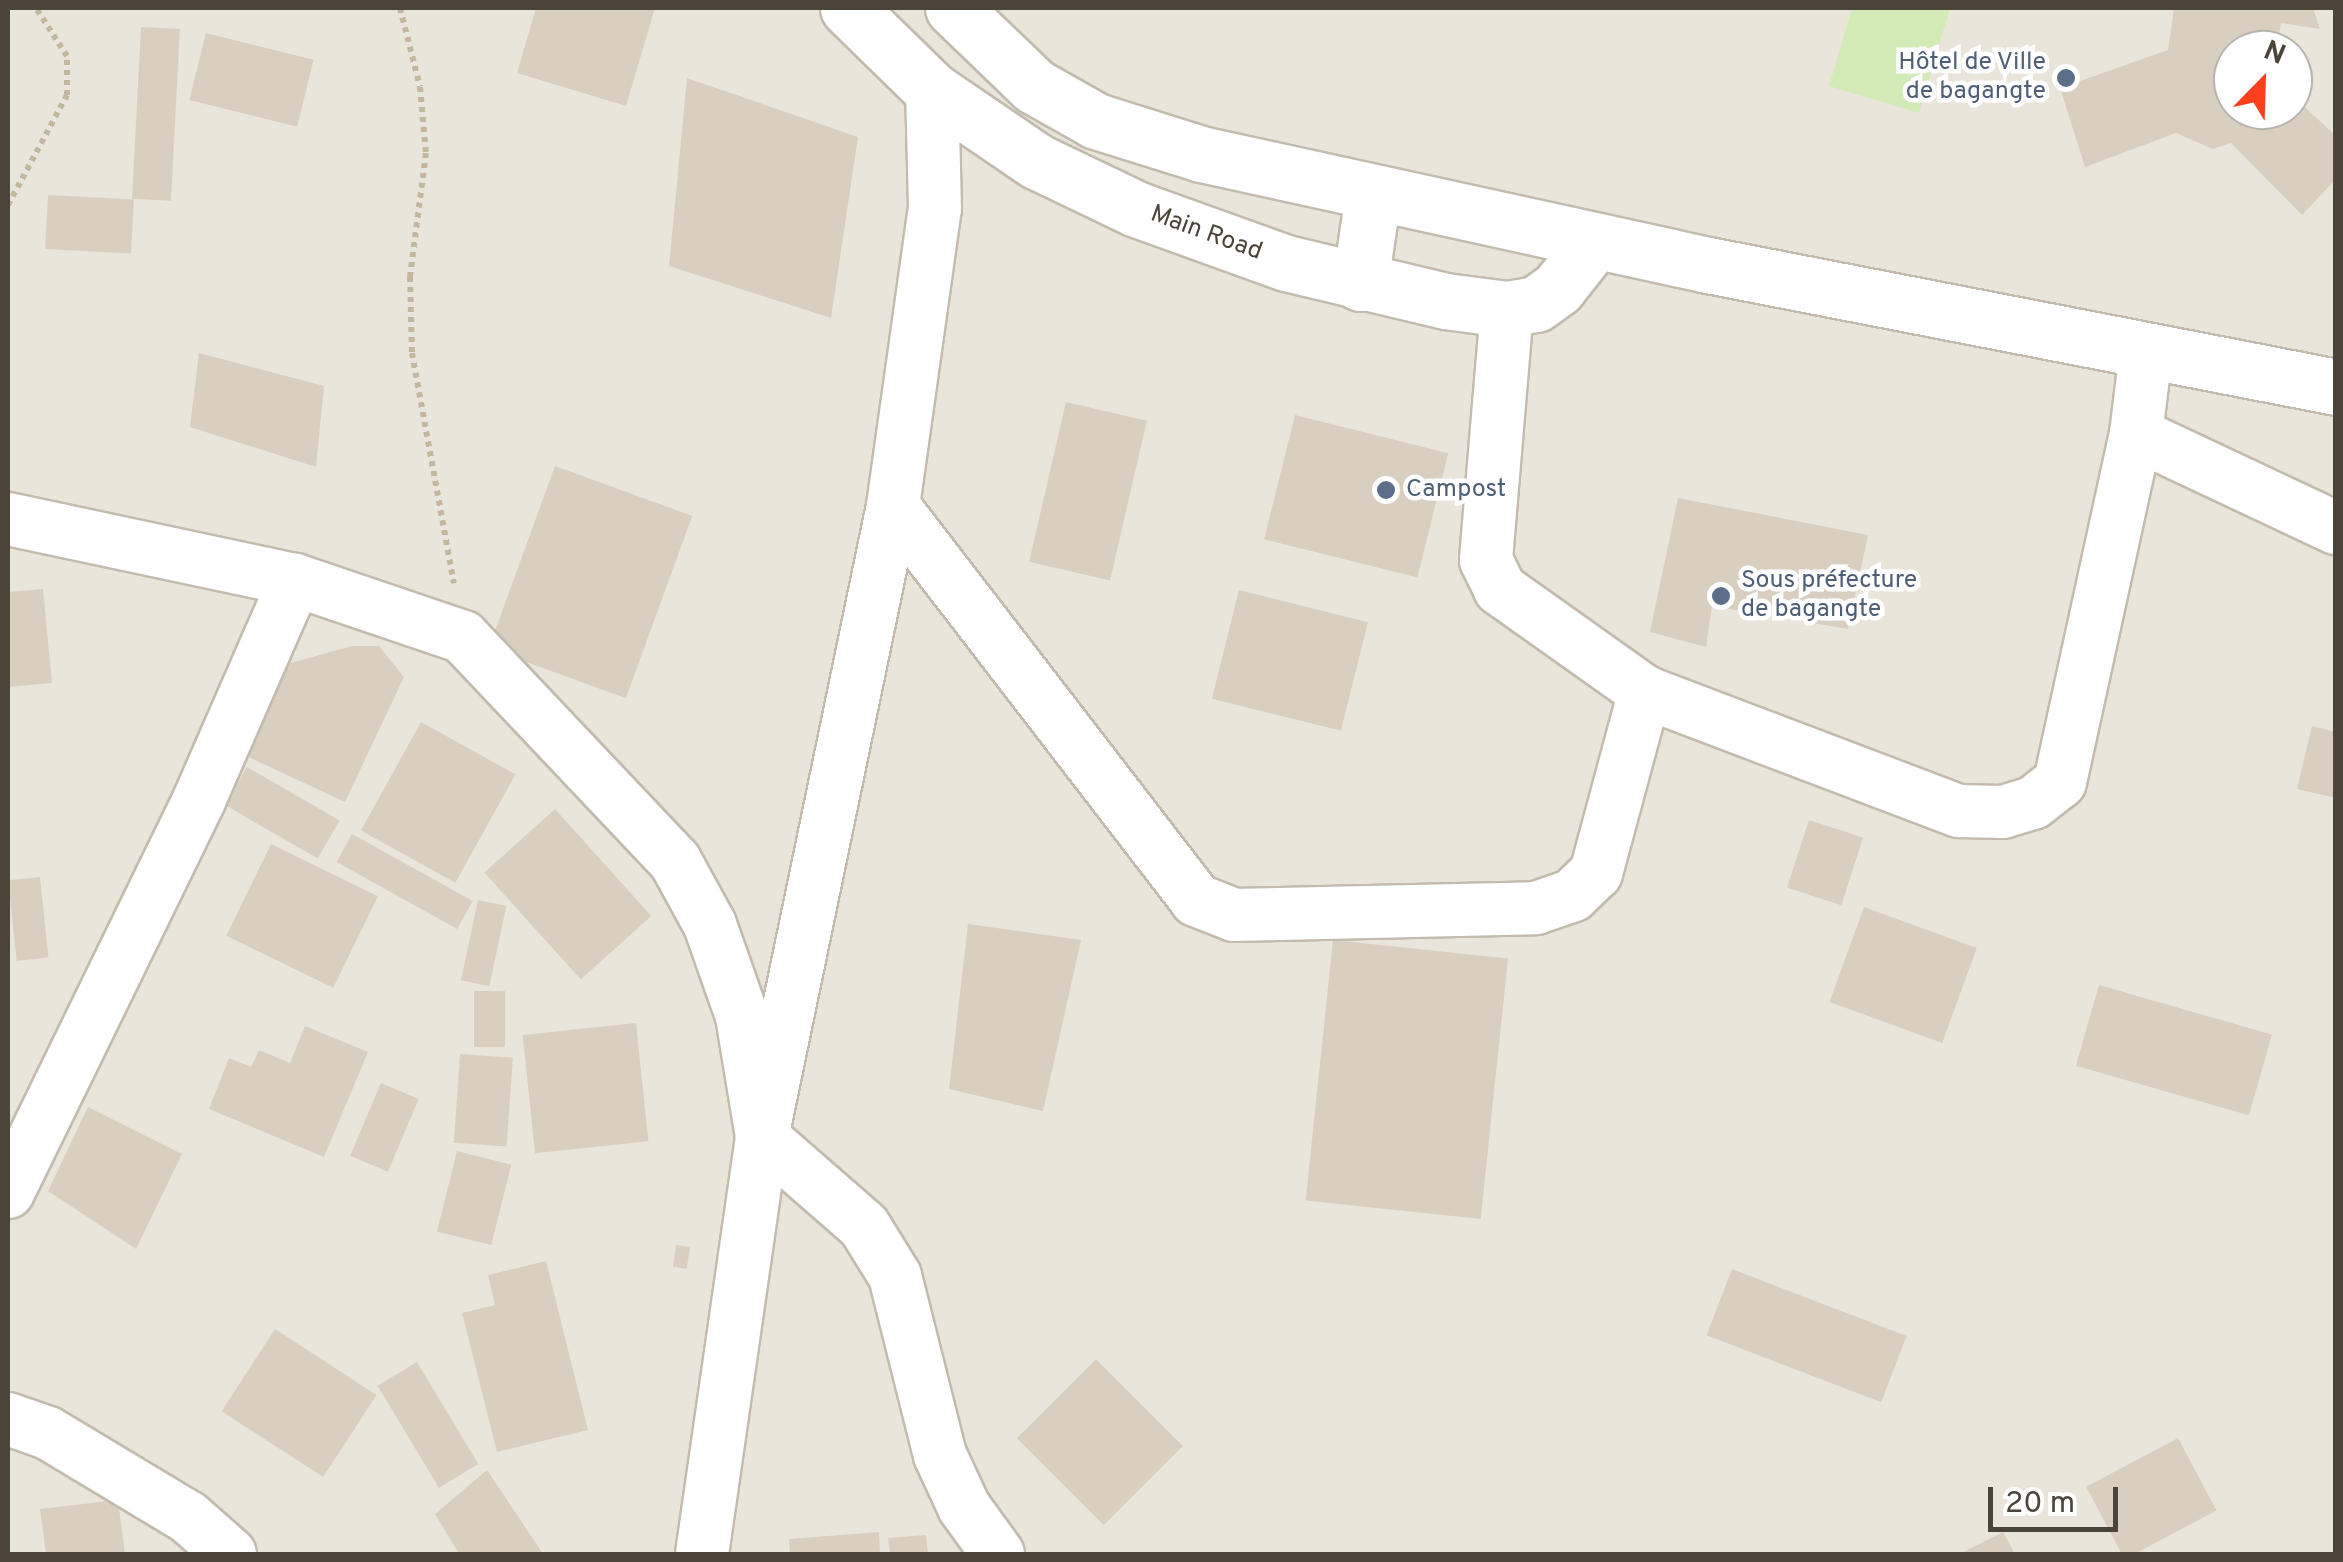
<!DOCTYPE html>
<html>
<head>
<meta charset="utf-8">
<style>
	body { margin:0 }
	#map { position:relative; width:2343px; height:1562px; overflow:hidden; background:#f6f3ec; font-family:Overpass,sans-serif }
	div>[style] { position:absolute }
	.residential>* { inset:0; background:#eae5da }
	.green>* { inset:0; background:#d2eab5 }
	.building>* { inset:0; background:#d8cfc1; transform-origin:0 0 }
	.path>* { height:6px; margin-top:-3px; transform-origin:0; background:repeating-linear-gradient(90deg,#c4b79f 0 5px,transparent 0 10px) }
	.roads { filter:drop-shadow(2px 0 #c2bbae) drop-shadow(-2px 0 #c2bbae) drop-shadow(0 2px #c2bbae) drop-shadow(0 -2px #c2bbae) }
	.minor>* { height:52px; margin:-26px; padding:0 26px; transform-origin:26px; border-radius:26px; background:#fff }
	.tertiary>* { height:55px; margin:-27.5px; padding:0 27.5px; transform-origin:27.5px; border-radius:27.5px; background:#fff }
	.dots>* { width:28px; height:28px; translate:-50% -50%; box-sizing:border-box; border:5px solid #fff; border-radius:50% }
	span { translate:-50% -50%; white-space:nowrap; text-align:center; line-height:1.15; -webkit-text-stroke:9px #fff; paint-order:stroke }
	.service-label { font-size:25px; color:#4e5e75 }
	.right { translate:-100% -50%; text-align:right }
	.left { translate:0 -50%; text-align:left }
	.street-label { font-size:25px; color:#4b4439 }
	.frame { position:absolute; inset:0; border:10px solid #4b4439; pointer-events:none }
	.north { position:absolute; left:2213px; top:30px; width:100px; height:100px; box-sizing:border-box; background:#fff; border:2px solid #b7b4b0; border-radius:50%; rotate:23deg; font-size:28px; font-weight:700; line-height:40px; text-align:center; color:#4b4439 }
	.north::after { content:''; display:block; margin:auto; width:35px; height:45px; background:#fc3f1d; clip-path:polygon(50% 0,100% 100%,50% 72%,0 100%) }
	.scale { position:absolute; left:1988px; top:1487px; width:130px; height:45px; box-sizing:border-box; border:5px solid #4b4439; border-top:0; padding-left:12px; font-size:30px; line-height:35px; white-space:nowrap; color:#4b4439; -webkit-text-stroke:8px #fff; paint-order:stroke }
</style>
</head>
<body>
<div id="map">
	<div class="residential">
		<div style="clip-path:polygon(evenodd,8px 8px,2335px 8px,2335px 1554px,8px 1554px,8px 8px,2233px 50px,2293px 50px,2293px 110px,2233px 110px,2233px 50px)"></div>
	</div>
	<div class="green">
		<div style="clip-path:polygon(1852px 8px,1950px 8px,1919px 113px,1829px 86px)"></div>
	</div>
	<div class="building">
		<div style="clip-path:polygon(536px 8px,655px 8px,626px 106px,517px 73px)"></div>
		<div style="clip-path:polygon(2174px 8px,2313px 8px,2320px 29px,2281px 23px,2276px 50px,2233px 50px,2233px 110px,2293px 110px,2293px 96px,2336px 136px,2336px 179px,2302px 215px,2231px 143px,2213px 149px,2176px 133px,2085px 167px,2060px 88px,2168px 50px)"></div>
		<div style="left:141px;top:27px;width:39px;height:172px;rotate:3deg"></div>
		<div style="left:206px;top:33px;width:111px;height:69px;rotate:14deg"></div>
		<div style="clip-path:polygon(687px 78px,858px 137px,831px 318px,669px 266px)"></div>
		<div style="left:48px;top:195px;width:86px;height:54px;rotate:3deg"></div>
		<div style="clip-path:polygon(199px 353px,324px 386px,316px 467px,190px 427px)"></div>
		<div style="left:1066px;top:402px;width:83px;height:164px;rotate:13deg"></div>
		<div style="left:1295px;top:415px;width:158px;height:128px;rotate:14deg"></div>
		<div style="left:555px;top:466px;width:146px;height:194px;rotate:20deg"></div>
		<div style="clip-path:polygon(1678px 498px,1868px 535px,1848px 629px,1712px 606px,1706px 647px,1650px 632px)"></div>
		<div style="clip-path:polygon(43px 589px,52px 683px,8px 687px,8px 592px)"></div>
		<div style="left:1239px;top:590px;width:133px;height:112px;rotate:14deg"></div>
		<div style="clip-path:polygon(352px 646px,379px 646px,404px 677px,345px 802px,244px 755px,287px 664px)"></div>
		<div style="left:421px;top:722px;width:108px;height:124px;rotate:29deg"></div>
		<div style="clip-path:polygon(2312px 726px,2336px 732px,2336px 798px,2297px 789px)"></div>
		<div style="left:247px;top:767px;width:107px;height:44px;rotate:30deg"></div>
		<div style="left:555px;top:809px;width:144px;height:95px;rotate:48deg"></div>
		<div style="left:1809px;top:820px;width:57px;height:71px;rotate:18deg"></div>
		<div style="left:352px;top:834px;width:138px;height:32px;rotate:29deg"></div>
		<div style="left:271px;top:844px;width:119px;height:102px;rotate:26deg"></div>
		<div style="left:40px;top:877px;width:81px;height:32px;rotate:84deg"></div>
		<div style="left:478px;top:900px;width:29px;height:82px;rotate:12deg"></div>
		<div style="left:1864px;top:907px;width:120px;height:101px;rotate:20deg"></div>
		<div style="clip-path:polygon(968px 924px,1081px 940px,1043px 1111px,949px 1089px)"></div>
		<div style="left:1333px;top:940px;width:176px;height:262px;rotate:6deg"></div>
		<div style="left:2099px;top:985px;width:180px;height:84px;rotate:16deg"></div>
		<div style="left:474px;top:991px;width:31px;height:56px"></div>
		<div style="left:636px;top:1023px;width:119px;height:114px;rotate:84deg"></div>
		<div style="clip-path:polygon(305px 1026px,368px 1052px,324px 1157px,209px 1109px,229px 1058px,251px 1067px,259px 1050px,290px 1063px)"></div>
		<div style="left:460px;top:1054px;width:53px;height:89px;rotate:4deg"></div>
		<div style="left:381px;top:1083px;width:41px;height:79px;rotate:23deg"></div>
		<div style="clip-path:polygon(88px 1107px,182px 1154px,136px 1249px,48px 1191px)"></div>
		<div style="left:457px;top:1151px;width:56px;height:83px;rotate:14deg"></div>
		<div style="left:676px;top:1245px;width:14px;height:22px;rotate:8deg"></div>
		<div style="clip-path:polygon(546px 1261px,588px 1430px,497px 1452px,462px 1313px,495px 1305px,488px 1275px)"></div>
		<div style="left:1732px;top:1269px;width:187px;height:71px;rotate:21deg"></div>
		<div style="left:275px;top:1329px;width:121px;height:98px;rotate:33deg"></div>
		<div style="left:1096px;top:1359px;width:123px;height:112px;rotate:45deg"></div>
		<div style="left:417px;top:1362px;width:119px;height:46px;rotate:59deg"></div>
		<div style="left:2178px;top:1438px;width:82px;height:104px;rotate:62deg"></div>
		<div style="clip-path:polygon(487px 1470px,543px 1554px,459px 1554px,435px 1514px)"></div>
		<div style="clip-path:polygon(118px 1500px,125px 1554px,46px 1554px,40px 1509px)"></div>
		<div style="clip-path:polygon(879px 1532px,880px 1554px,790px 1554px,789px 1539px)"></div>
		<div style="clip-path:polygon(2003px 1532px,2015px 1554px,1959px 1554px)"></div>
		<div style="clip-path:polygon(926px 1535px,928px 1554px,890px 1554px,888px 1538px)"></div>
	</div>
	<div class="path">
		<div style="left:400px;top:8px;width:81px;rotate:75.8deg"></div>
		<div style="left:420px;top:87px;width:66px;rotate:84.8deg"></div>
		<div style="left:426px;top:153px;width:125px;rotate:97.4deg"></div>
		<div style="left:410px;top:277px;width:76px;rotate:88.5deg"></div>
		<div style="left:412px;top:353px;width:234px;rotate:79.7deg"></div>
		<div style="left:8px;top:205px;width:125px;rotate:-61.8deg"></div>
		<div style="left:67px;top:95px;width:39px;rotate:-90deg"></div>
		<div style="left:67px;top:56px;width:57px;rotate:-122.9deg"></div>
	</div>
	<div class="roads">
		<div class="minor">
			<div style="left:1507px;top:309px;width:252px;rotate:94.8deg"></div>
			<div style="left:1486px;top:560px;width:32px;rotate:64deg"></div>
			<div style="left:1500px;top:589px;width:178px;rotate:35.4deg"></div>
			<div style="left:1645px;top:692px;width:336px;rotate:20.8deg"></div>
			<div style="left:1959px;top:811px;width:44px;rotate:1.3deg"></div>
			<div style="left:2003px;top:812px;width:31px;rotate:-17deg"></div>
			<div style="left:2033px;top:803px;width:34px;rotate:-38deg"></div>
			<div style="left:2060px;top:782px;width:356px;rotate:-77.7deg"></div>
			<div style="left:2136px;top:434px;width:82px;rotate:-83deg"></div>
			<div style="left:2136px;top:434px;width:221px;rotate:25.2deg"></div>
			<div style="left:893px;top:506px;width:497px;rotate:52.4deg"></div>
			<div style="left:1196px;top:900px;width:41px;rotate:21.5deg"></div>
			<div style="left:1234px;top:915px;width:302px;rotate:-1.3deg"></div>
			<div style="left:1536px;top:908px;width:39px;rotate:-19deg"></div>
			<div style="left:1573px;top:895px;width:32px;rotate:-44deg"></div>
			<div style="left:1596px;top:873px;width:188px;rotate:-74.9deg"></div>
			<div style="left:8px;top:519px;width:293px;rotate:12deg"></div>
			<div style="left:8px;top:1192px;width:436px;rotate:-64deg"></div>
			<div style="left:199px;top:800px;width:240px;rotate:-66.4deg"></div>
			<div style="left:295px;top:580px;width:177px;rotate:18.7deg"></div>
			<div style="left:463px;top:637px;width:308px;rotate:46.6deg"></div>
			<div style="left:675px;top:861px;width:73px;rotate:61.3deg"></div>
			<div style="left:710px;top:925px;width:96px;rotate:70.6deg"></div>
			<div style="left:742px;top:1016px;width:123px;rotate:80.6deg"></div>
			<div style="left:762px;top:1137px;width:135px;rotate:41.1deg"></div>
			<div style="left:864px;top:1226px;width:59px;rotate:58.2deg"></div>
			<div style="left:895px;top:1276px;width:185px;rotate:75.9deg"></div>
			<div style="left:940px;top:1455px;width:57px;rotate:65.2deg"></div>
			<div style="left:964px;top:1507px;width:58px;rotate:54.1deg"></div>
			<div style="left:8px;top:1419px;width:42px;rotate:19.3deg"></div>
			<div style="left:48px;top:1433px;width:163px;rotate:31deg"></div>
			<div style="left:188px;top:1517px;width:56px;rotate:41.4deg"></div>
			<div style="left:702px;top:1554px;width:421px;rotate:-81.8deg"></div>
			<div style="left:762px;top:1137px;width:644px;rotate:-78.27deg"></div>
			<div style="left:893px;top:506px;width:300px;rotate:-82deg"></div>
			<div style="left:935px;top:209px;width:119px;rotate:-91.4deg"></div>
		</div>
		<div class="tertiary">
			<div style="left:848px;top:8px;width:117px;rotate:44.3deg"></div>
			<div style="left:932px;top:90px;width:126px;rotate:34.3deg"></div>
			<div style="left:1036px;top:161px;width:111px;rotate:25.6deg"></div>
			<div style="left:1136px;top:209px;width:159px;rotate:19.8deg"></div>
			<div style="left:1286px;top:263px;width:163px;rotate:13.4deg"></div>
			<div style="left:1445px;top:301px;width:63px;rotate:7.4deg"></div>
			<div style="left:1507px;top:309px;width:29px;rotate:-10deg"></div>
			<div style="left:1536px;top:304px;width:27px;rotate:-36deg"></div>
			<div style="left:1558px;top:288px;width:60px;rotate:-51.8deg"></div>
			<div style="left:953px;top:8px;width:112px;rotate:43.9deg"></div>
			<div style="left:1034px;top:86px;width:71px;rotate:29.4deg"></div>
			<div style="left:1096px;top:121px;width:110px;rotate:17.4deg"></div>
			<div style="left:1201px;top:154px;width:519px;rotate:12.35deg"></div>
			<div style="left:1708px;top:265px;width:640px;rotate:10.99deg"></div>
			<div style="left:1360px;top:283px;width:90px;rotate:-81.7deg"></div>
		</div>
	</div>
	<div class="dots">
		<div style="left:2066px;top:78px;background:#5c6f8a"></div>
		<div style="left:1386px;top:490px;background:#5c6f8a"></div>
		<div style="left:1721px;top:596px;background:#5c6f8a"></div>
	</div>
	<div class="service-label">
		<span class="right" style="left:2046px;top:78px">Hôtel de Ville<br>de bagangte</span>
		<span class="left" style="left:1406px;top:490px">Campost</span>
		<span class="left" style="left:1741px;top:596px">Sous préfecture<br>de bagangte</span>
	</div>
	<div class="street-label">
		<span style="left:1206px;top:234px;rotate:20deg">Main Road</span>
	</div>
	<div class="frame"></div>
	<div class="north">N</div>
	<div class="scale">20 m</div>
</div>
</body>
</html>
